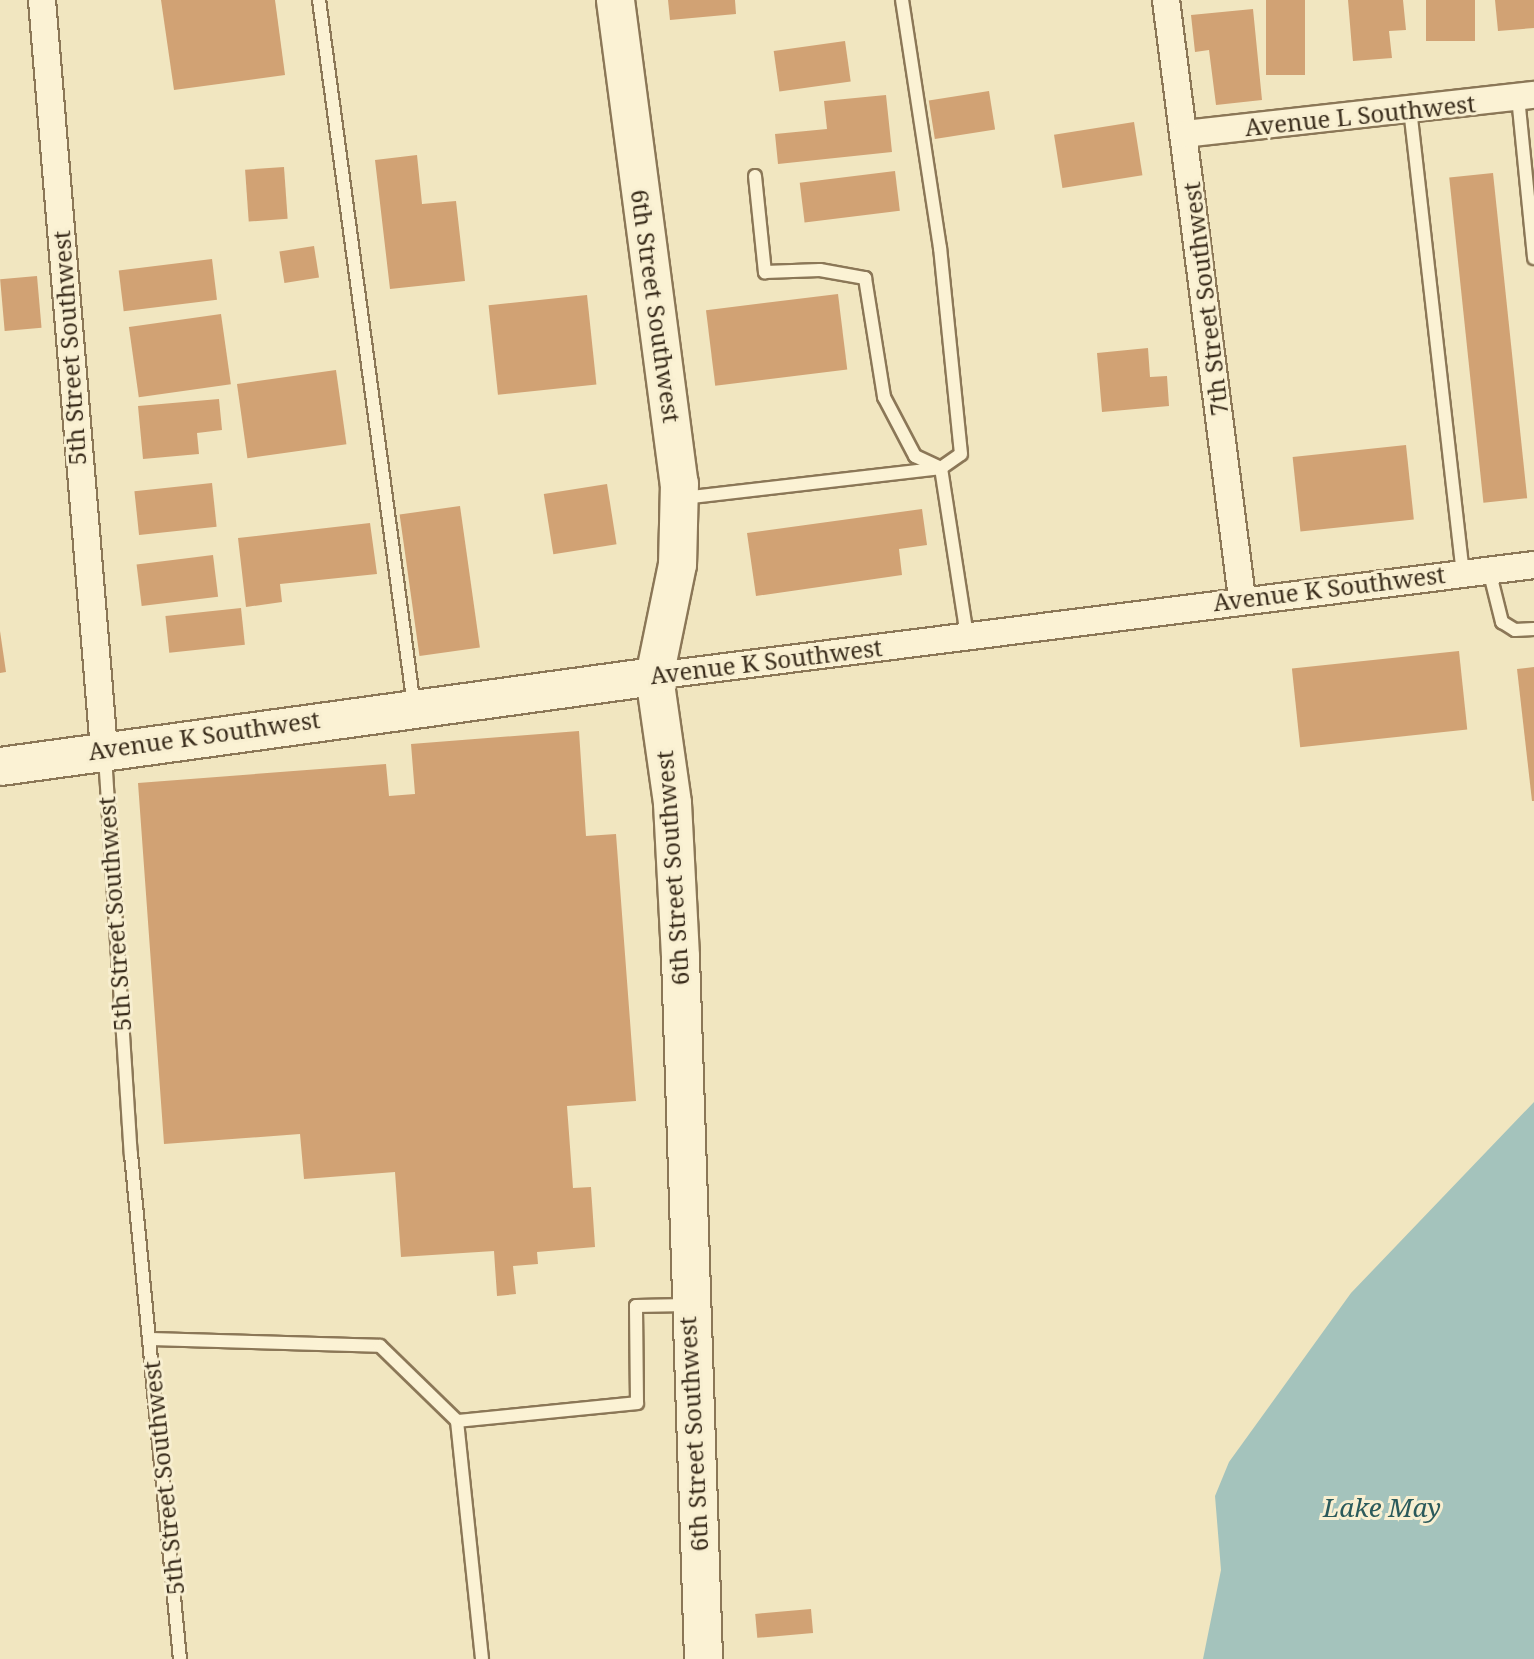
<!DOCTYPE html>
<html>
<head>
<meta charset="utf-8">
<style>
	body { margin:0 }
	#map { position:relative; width:1534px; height:1659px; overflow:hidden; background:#f1e6c0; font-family:"Noto Serif",serif }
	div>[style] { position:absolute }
	.water>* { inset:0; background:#a4c3bc }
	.building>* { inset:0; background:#d1a274; transform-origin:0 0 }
	.roads { filter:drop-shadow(2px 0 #8b7757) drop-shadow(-2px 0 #8b7757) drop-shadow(0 2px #8b7757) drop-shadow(0 -2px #8b7757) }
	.lane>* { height:12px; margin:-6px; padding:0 6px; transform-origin:6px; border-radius:6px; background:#fbf2d4 }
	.street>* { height:26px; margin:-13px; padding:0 13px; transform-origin:13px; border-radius:13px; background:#fbf2d4 }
	.secondary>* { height:37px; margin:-18.5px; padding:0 18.5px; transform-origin:18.5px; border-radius:18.5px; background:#fbf2d4 }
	span { translate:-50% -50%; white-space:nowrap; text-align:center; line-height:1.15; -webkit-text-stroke:6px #f8efd1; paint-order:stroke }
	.street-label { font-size:24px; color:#3a2d1c }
	.water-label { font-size:26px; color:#2b5a5b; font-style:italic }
</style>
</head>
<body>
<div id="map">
	<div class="water">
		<div style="clip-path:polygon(1534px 1102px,1534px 1659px,1203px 1659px,1221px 1570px,1215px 1496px,1229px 1462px,1351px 1293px)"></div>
	</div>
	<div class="building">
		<div style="clip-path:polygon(161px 0,275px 0,285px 75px,174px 90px)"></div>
		<div style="clip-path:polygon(668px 0,735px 0,736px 14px,670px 20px)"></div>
		<div style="left:1266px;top:0;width:39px;height:75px"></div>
		<div style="clip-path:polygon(1348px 0,1403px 0,1406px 30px,1389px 31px,1392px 58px,1353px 61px)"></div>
		<div style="left:1426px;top:0;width:49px;height:41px"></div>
		<div style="clip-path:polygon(1495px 0,1534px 0,1534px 28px,1498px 31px)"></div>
		<div style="clip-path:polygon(1253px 9px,1262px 100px,1216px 105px,1209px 50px,1195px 52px,1191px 15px)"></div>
		<div style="left:845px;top:41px;width:41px;height:72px;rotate:82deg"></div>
		<div style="left:989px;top:91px;width:39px;height:61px;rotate:81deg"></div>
		<div style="clip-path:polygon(886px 95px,892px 152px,778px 164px,775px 134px,827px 129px,824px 101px)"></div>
		<div style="left:1134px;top:122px;width:54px;height:81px;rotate:81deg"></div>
		<div style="clip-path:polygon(417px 155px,422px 204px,456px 201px,465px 281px,390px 289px,375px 160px)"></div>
		<div style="left:284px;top:167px;width:52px;height:39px;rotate:86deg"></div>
		<div style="left:895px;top:171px;width:40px;height:96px;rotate:83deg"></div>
		<div style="left:1493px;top:173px;width:327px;height:44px;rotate:84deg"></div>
		<div style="left:314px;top:246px;width:32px;height:35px;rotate:81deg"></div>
		<div style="left:212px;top:259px;width:41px;height:94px;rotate:83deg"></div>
		<div style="left:37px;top:276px;width:52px;height:37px;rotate:85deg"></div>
		<div style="left:838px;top:294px;width:76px;height:133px;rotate:83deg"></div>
		<div style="left:587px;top:295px;width:90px;height:99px;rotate:84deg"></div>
		<div style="left:221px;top:314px;width:71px;height:93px;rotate:82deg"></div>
		<div style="clip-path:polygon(1148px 348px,1150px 377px,1167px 376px,1169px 406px,1102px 412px,1097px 353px)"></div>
		<div style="left:336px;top:370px;width:75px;height:100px;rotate:82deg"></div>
		<div style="clip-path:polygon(219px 399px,222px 430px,197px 433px,199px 454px,143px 459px,138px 406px)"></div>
		<div style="left:1406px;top:445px;width:75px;height:114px;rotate:84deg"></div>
		<div style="left:212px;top:483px;width:44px;height:78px;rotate:84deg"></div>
		<div style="left:607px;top:484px;width:61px;height:64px;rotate:81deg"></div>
		<div style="left:460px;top:506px;width:143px;height:61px;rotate:82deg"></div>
		<div style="clip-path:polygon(922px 509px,927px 545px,899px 549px,902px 575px,756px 596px,747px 533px)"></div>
		<div style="clip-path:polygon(370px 523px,377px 574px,280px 584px,282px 602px,246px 607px,238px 538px)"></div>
		<div style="left:213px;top:555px;width:42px;height:77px;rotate:83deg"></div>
		<div style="left:241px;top:608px;width:37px;height:76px;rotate:84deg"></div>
		<div style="clip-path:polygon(0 631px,6px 672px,0 673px)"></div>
		<div style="left:1459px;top:651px;width:79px;height:168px;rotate:84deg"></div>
		<div style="clip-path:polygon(1534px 667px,1534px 801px,1532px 801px,1517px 669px)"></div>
		<div style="clip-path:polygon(579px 731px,586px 836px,616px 834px,636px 1101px,567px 1106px,573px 1188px,591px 1187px,595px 1247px,537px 1252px,538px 1264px,513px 1266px,516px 1294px,497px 1296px,494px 1251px,401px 1257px,395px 1172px,304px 1179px,300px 1134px,164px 1144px,138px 783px,386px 764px,389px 796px,415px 794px,411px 744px)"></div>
		<div style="left:811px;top:1609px;width:24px;height:56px;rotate:85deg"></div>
	</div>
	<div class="roads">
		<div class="lane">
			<div style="left:319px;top:0;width:712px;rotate:82.34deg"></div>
			<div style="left:1518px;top:97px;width:162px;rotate:84.3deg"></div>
			<div style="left:1410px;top:109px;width:465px;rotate:83.5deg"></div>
			<div style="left:755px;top:176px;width:97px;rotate:84.1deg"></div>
			<div style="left:765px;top:272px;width:55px;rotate:-2.1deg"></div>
			<div style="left:820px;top:270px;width:46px;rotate:10.1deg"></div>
			<div style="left:865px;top:278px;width:121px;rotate:80.9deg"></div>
			<div style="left:884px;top:397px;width:67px;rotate:62.3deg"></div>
			<div style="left:915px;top:456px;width:29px;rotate:25deg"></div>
			<div style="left:941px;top:468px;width:169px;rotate:81.2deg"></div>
			<div style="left:683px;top:498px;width:260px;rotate:-6.6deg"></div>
			<div style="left:941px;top:468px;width:24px;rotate:-35deg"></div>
			<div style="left:961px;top:454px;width:207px;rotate:-95.8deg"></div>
			<div style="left:940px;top:248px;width:251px;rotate:-98.7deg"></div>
			<div style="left:1489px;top:570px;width:54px;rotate:76deg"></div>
			<div style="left:1502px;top:622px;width:15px;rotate:32deg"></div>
			<div style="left:1515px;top:630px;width:19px;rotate:-3deg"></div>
			<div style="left:105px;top:756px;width:399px;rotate:86.3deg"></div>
			<div style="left:131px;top:1154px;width:507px;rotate:84.46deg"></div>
			<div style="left:149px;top:1339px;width:231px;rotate:1.7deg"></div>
			<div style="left:380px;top:1346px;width:107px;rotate:44.2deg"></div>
			<div style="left:457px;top:1421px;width:239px;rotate:84deg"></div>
			<div style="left:457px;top:1421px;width:181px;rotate:-5.7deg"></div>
			<div style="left:637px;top:1403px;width:97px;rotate:-90.6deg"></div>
			<div style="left:636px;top:1306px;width:51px;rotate:-1.1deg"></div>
		</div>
		<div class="street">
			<div style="left:42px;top:0;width:752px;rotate:85.27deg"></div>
			<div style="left:1166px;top:0;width:603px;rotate:82.76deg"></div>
			<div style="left:1185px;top:134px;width:351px;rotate:-6.4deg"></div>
			<div style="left:654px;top:676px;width:887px;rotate:-7.19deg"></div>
		</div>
		<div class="secondary">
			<div style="left:615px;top:0;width:487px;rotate:82.5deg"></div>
			<div style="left:679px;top:483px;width:81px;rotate:91.4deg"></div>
			<div style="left:677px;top:564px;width:114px;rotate:101.6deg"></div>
			<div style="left:654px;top:676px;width:128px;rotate:81.9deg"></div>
			<div style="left:672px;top:803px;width:154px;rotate:87deg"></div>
			<div style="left:680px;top:957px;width:702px;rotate:88.12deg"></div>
			<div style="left:0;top:766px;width:660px;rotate:-7.84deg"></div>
		</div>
	</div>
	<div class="street-label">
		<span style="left:1360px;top:115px;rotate:-6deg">Avenue L Southwest</span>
		<span style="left:1205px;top:299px;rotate:-97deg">7th Street Southwest</span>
		<span style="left:656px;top:306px;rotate:82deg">6th Street Southwest</span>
		<span style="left:69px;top:348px;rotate:-94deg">5th Street Southwest</span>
		<span style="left:1329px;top:588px;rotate:-7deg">Avenue K Southwest</span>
		<span style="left:766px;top:661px;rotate:-7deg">Avenue K Southwest</span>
		<span style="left:204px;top:735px;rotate:-8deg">Avenue K Southwest</span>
		<span style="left:672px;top:868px;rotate:-94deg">6th Street Southwest</span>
		<span style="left:114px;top:914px;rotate:-94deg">5th Street Southwest</span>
		<span style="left:693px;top:1434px;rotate:-93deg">6th Street Southwest</span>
		<span style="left:163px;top:1478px;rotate:-96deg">5th Street Southwest</span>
	</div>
	<div class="water-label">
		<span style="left:1382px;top:1508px">Lake May</span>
	</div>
</div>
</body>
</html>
